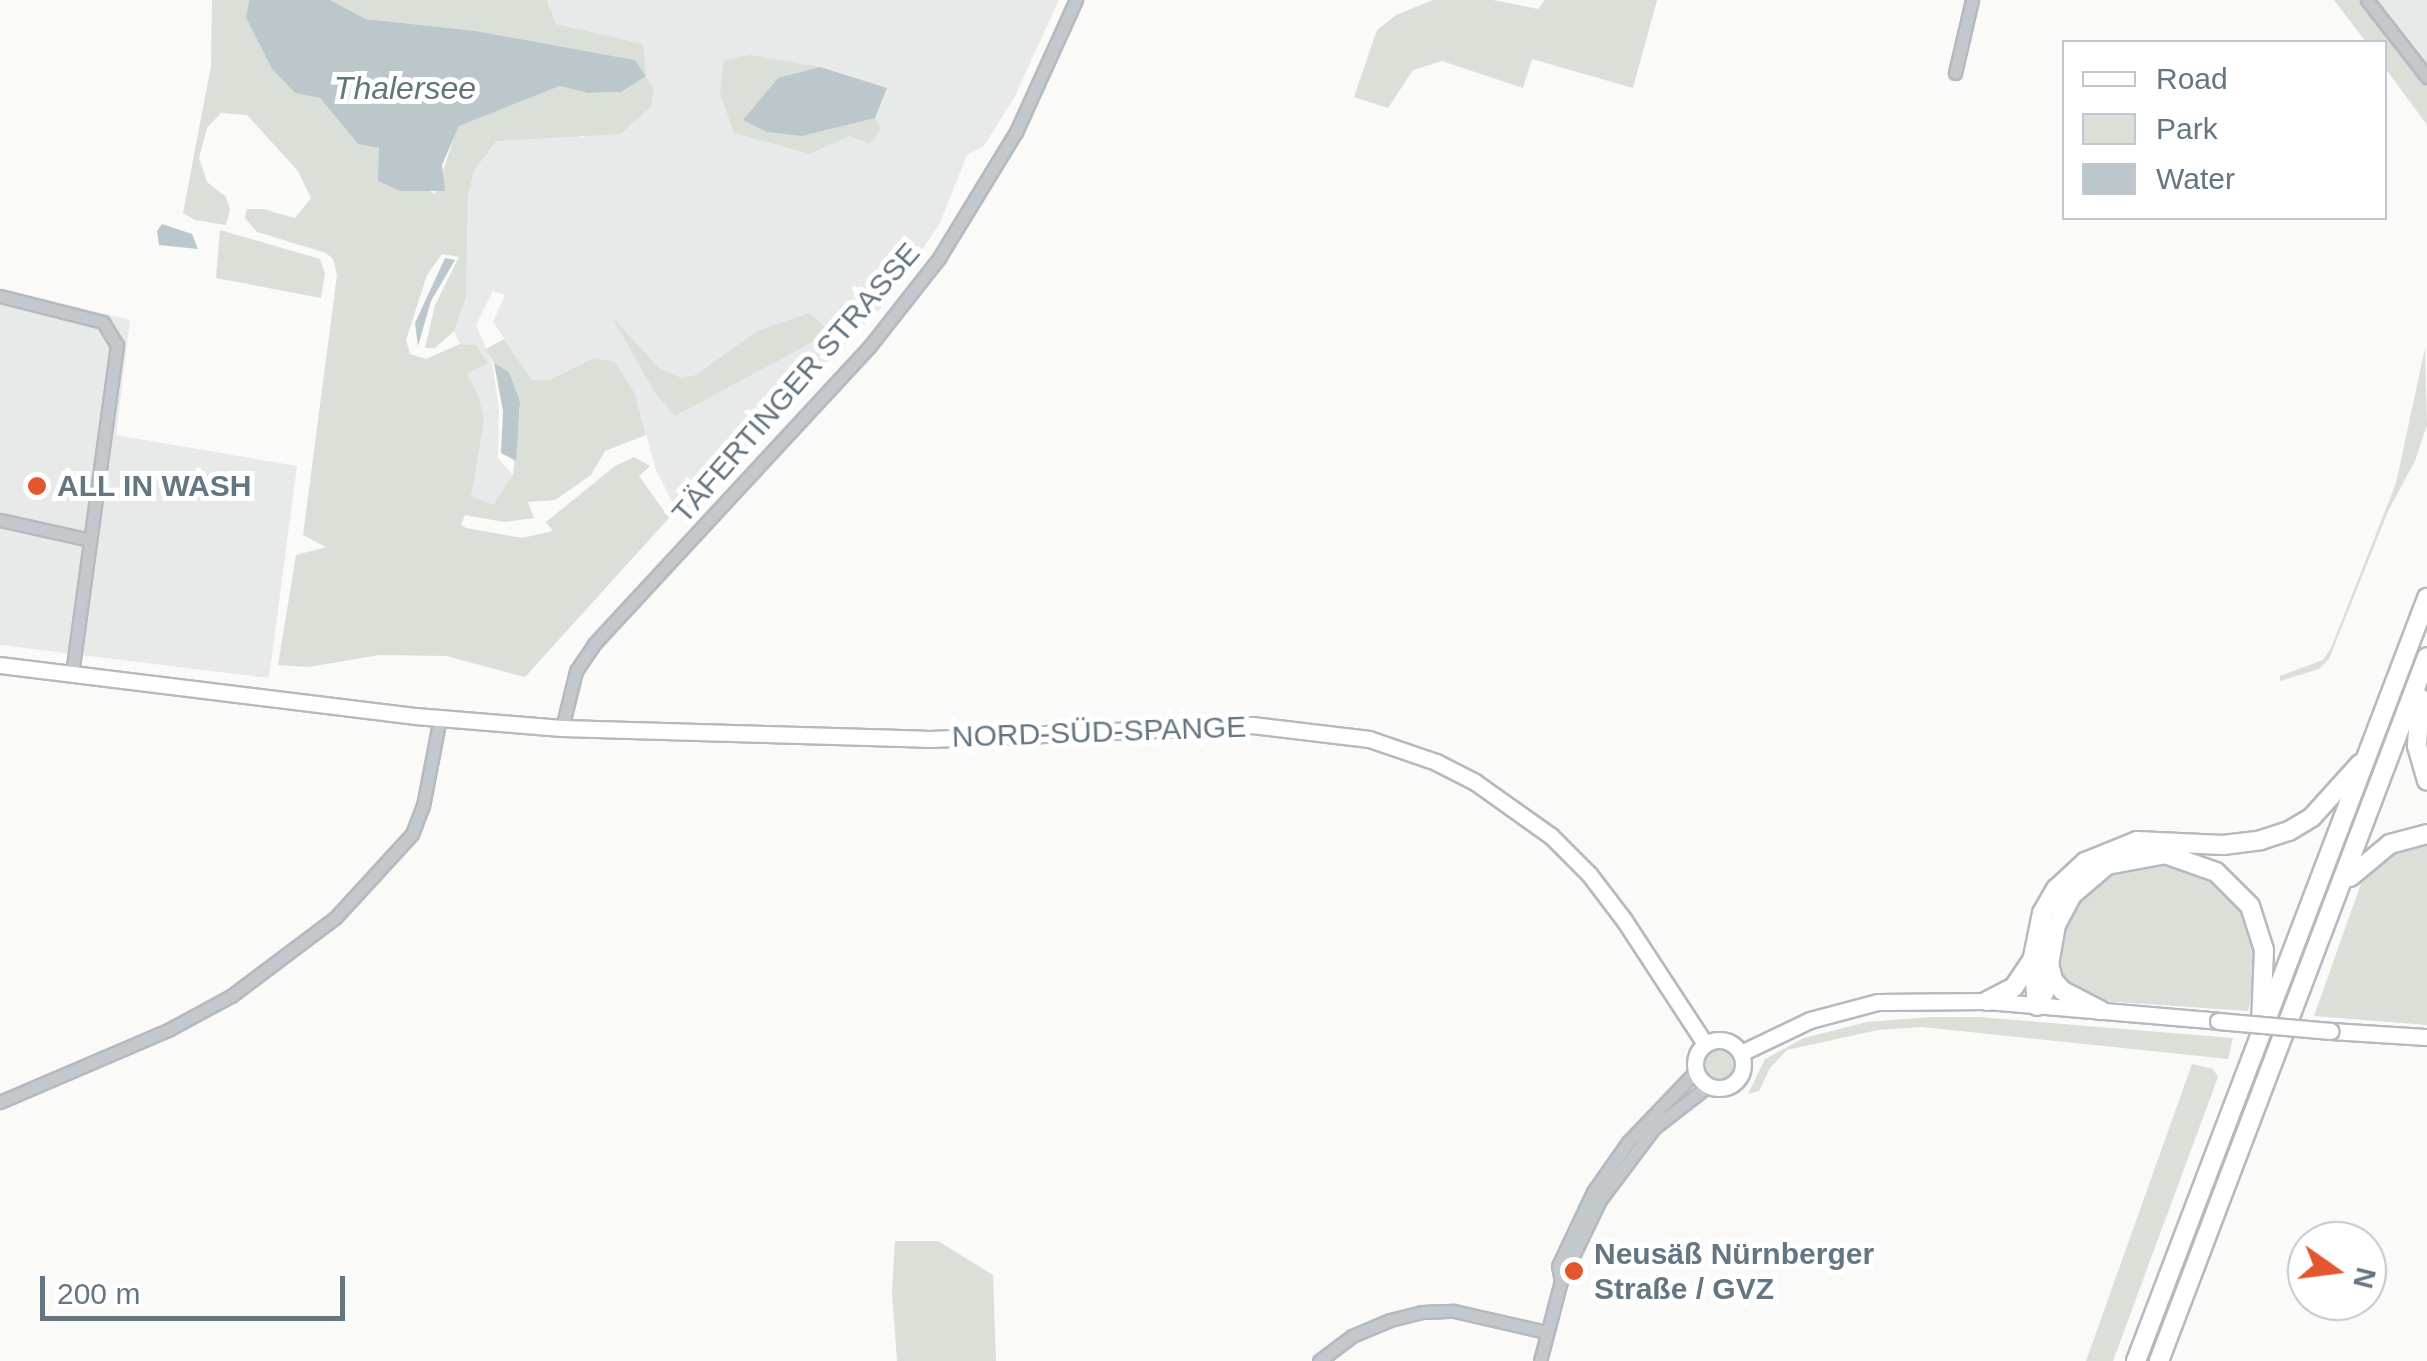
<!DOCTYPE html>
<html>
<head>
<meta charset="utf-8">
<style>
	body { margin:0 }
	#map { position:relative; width:2427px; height:1361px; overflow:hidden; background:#fafaf8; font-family:Arial,sans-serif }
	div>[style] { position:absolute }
	.built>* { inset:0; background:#e8e9e9 }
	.green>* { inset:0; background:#dadfd7 }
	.round { border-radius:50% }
	.water>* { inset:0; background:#bbc7cb }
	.roads { filter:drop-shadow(2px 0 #b5babe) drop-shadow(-2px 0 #b5babe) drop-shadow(0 2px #b5babe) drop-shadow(0 -2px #b5babe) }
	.minor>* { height:11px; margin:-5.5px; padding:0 5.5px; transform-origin:5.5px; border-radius:5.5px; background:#c3c8cc }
	.major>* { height:15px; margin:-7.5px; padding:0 7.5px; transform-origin:7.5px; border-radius:7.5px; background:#fff }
	.major>.ring { margin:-7.5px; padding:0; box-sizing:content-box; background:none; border:15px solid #fff; border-radius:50% }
	.highway>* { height:18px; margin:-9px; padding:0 9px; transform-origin:9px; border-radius:9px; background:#fff }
	.bridges { filter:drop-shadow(2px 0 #b5babe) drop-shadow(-2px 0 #b5babe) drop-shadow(0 2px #b5babe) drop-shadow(0 -2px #b5babe) }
	.major-bridge>* { height:15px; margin:-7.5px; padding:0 7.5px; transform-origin:7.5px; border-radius:7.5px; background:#fff }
	.dots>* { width:28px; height:28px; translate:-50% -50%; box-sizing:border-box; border:5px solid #fff; border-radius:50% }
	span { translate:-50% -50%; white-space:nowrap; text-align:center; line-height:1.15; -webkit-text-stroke:10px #fff; paint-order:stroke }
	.street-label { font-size:30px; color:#657683 }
	.poi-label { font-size:30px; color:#657683; font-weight:700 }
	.left { translate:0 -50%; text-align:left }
	.water-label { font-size:32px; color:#60757c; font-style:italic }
	.legend { position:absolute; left:2062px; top:40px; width:325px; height:180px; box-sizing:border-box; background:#fff; border:2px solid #c1c8cd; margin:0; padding:12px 18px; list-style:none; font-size:30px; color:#657683 }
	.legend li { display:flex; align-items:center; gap:20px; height:50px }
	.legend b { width:50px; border:2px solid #c1c8cd }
	.north { position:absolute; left:2287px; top:1221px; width:100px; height:100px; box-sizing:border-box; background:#fff; border:2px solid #c1c8cd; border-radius:50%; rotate:104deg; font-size:28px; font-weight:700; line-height:40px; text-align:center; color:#657683 }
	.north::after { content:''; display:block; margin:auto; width:35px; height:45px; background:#e4572e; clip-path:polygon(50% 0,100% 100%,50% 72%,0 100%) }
	.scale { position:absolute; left:40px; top:1276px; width:305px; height:45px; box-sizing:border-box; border:5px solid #657683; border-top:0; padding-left:12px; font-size:30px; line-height:35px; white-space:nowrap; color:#657683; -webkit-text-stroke:8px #fff; paint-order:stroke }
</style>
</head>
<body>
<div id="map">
	<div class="built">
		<div style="clip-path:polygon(547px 0,1059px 0,1014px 98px,984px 146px,967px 155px,939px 225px,885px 304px,810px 381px,799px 381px,783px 395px,765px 430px,741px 461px,682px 520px,656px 470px,635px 394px,592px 358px,549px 380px,532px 380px,493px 322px,505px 295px,493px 291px,476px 325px,492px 361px,499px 410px,498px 458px,513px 475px,493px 505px,471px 497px,479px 397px,466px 374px,487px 362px,476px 345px,460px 344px,454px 331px,466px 297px,468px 196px,474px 171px,498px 141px,574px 133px,583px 138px,654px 88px,646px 76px,588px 32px,556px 24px)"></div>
		<div style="clip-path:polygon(2359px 0,2427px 0,2427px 88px)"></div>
		<div style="clip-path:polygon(0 288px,130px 320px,116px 435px,297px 466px,269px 678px,0 645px)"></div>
	</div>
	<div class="green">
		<div style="clip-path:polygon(212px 0,249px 0,246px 18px,272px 69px,295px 93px,320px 98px,358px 144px,379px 148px,379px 161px,435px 194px,458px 126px,560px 86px,588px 93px,621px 92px,646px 75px,635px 60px,476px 31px,366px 19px,330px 0,547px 0,556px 24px,643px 44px,646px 76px,654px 88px,651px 107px,620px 134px,497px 141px,474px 171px,468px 196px,466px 297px,454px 331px,435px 348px,425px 348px,435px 305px,459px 257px,442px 254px,427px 275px,406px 340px,410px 354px,426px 359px,460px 344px,476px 345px,488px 363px,467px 374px,479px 397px,484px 421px,471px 496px,493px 505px,513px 475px,520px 408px,509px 372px,494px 363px,486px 349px,504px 339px,532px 380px,549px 380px,593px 358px,615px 362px,635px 394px,646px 435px,605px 451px,591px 475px,555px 500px,528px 502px,534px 518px,504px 522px,465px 515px,461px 525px,466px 528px,522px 538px,553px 531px,546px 522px,615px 466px,634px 457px,650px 466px,639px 476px,669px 518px,525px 677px,446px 656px,379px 655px,309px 667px,278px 665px,296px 555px,326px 547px,303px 535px,337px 275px,333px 259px,326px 253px,257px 232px,245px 218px,247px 209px,263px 209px,295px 218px,311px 198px,298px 171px,247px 115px,221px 113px,207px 128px,199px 158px,207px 182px,226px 197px,230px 210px,226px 225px,195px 220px,183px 213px,211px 66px)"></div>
		<div style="clip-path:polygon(1433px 0,1493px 0,1538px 9px,1545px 0,1657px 0,1633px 88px,1532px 59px,1523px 88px,1442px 61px,1413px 70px,1388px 108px,1354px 97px,1377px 30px,1396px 15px)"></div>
		<div style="clip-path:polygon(2334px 0,2359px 0,2427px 88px,2427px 125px,2385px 68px,2384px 42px,2366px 42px)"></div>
		<div style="clip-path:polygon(751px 55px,820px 67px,778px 78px,802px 136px,875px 118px,881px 129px,870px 144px,849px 136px,810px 154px,734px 133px,720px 93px,724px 60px)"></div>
		<div style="clip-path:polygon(220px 230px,320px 259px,325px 273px,321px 298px,216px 278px)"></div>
		<div style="clip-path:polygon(809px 313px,831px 332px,675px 416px,655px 393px,612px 317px,659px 368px,681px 378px,696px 375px,757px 331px)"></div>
		<div style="clip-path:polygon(2425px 348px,2427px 425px,2415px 461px,2389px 509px,2329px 659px,2319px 669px,2280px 681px,2280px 676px,2323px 660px,2331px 648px,2396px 483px)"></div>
		<div style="clip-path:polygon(2418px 845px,2427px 846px,2427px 1025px,2314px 1016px,2364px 875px,2394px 851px)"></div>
		<div style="clip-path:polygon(2172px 861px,2216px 882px,2238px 903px,2252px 927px,2257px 972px,2248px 1011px,2102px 1001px,2082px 995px,2057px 977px,2052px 958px,2070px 902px,2108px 870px)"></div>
		<div style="clip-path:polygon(1932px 1017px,1978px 1017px,2233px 1038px,2228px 1059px,1922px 1027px,1878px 1030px,1787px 1050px,1770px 1068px,1759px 1091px,1748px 1094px,1765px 1059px,1804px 1038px,1867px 1022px)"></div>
		<div class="round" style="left:1699px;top:1045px;width:38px;height:38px"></div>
		<div style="clip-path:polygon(2192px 1064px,2213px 1069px,2218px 1077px,2113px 1361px,2086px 1361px)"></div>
		<div style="clip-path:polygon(895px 1241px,938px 1241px,993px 1275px,996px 1361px,897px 1361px,892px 1292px)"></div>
	</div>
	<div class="water">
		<div style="clip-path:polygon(249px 0,330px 0,366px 19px,476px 31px,635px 60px,646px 76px,621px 92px,588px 93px,560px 86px,459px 126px,442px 165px,445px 191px,400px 191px,378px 181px,379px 148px,358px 144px,320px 98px,295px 93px,272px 69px,246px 18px)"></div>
		<div style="clip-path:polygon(820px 67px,887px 88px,875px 118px,802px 136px,767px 132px,743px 120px,778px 78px)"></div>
		<div style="clip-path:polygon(162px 224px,192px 234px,198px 249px,159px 245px,157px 231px)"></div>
		<div style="clip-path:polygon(445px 258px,455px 260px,431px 301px,418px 346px,415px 323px)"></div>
		<div style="clip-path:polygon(494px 363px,509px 372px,520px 402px,516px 461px,501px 453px,503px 411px)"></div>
	</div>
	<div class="roads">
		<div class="minor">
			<div style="left:2367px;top:0;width:98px;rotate:52.1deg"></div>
			<div style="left:1955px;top:73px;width:75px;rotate:-76.9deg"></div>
			<div style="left:0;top:296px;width:106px;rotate:14.2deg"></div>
			<div style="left:103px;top:322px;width:27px;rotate:59deg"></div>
			<div style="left:117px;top:345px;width:331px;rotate:97.8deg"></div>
			<div style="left:0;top:520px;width:92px;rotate:12.5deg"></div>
			<div style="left:562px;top:728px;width:59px;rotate:-76.2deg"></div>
			<div style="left:576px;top:671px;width:32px;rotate:-56deg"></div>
			<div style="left:594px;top:644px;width:405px;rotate:-47.2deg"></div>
			<div style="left:869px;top:347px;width:113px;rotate:-51.8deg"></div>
			<div style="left:939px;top:258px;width:148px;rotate:-58.6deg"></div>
			<div style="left:1016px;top:132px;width:145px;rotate:-65.6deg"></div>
			<div style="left:0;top:1102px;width:183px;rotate:-23.2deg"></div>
			<div style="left:168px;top:1030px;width:72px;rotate:-28.4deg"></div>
			<div style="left:231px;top:996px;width:130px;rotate:-36.9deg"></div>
			<div style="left:335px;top:918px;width:114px;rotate:-47.5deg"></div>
			<div style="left:412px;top:834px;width:30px;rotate:-69deg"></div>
			<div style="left:423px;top:806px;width:90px;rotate:-79.1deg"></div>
			<div style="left:1561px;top:1281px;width:15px;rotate:-101deg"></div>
			<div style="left:1558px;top:1266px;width:82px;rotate:-64.7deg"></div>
			<div style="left:1593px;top:1192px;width:61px;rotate:-55deg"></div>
			<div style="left:1628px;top:1142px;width:98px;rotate:-46.2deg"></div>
			<div style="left:1319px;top:1361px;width:41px;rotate:-37.1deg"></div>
			<div style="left:1352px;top:1336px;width:41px;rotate:-22.8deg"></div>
			<div style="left:1390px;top:1320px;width:32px;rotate:-14deg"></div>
			<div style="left:1421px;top:1312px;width:33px;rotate:-2deg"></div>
			<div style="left:1454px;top:1311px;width:94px;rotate:12.9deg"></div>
			<div style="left:1540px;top:1361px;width:83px;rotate:-75.3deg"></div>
			<div style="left:1561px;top:1281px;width:90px;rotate:-64.3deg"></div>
			<div style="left:1600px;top:1200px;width:90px;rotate:-53.1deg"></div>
			<div style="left:1654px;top:1128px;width:68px;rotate:-37.9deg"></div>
		</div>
		<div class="major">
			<div style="left:0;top:665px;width:418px;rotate:7deg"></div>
			<div style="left:415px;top:716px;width:147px;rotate:4.7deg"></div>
			<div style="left:562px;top:728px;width:368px;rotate:1.7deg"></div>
			<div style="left:930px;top:739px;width:322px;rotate:-2.5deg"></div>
			<div style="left:1252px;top:725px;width:118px;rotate:6.8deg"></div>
			<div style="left:1369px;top:739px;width:71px;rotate:18.9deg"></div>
			<div style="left:1436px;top:762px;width:44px;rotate:27.1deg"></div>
			<div style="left:1475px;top:782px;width:93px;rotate:35.4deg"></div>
			<div style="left:1551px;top:836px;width:54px;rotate:45deg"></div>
			<div style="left:1589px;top:874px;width:58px;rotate:52.7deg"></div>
			<div style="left:1624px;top:920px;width:148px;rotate:56.8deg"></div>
			<div style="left:2331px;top:1031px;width:96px;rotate:3.6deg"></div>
			<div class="ring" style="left:1695px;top:1040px;width:33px;height:33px"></div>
			<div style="left:1741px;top:1053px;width:76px;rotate:-25.6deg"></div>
			<div style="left:1810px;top:1020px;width:70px;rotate:-14.8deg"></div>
			<div style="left:1878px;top:1002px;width:109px;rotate:-0.5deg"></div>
			<div style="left:1987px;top:1001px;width:232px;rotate:4.9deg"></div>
		</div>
		<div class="highway">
			<div style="left:2420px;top:698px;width:48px;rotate:93.6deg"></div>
			<div style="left:2417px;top:746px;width:36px;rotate:74deg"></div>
			<div style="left:2350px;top:877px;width:52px;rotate:-39.5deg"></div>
			<div style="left:2390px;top:844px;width:38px;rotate:-15deg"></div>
			<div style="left:2049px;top:963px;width:17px;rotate:77deg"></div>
			<div style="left:2053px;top:980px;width:15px;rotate:48deg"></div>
			<div style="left:2063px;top:991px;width:42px;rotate:27.2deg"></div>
			<div style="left:1987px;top:1001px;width:30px;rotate:-27deg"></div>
			<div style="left:2014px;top:987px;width:30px;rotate:-56deg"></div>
			<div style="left:2037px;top:1005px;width:14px;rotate:-60deg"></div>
			<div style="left:2044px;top:993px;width:69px;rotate:-80deg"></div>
			<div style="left:2056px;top:925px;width:34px;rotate:-62deg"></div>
			<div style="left:2072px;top:895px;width:46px;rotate:-40.6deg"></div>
			<div style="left:2107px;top:865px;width:59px;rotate:-10.7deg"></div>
			<div style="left:2165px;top:854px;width:54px;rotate:19.4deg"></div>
			<div style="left:2216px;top:872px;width:48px;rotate:45deg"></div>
			<div style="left:2250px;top:906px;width:46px;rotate:72.3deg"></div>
			<div style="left:2264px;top:950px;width:76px;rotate:92.3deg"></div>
			<div style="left:2037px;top:1006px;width:49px;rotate:-94.7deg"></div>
			<div style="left:2033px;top:957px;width:45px;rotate:-78.4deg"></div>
			<div style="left:2042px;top:913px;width:28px;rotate:-60deg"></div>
			<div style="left:2056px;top:889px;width:40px;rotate:-43deg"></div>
			<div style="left:2085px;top:862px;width:56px;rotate:-22deg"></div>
			<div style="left:2137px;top:841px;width:86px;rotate:2.7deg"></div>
			<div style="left:2223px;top:845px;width:38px;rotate:-7deg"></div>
			<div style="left:2261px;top:840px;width:29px;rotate:-18deg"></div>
			<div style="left:2289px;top:831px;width:27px;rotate:-31deg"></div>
			<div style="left:2312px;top:817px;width:72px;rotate:-47.8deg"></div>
			<div style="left:2136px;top:1361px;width:817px;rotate:-69.12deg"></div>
			<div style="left:2159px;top:1361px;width:753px;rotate:-69.16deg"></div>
		</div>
	</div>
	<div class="bridges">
		<div class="major-bridge">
			<div style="left:2218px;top:1021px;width:113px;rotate:5.1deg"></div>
		</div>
	</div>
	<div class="dots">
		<div style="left:37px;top:486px;background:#e4572e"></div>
		<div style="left:1574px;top:1271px;background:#e4572e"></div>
	</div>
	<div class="street-label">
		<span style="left:796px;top:383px;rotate:-49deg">TÄFERTINGER STRASSE</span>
		<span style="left:1099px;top:732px;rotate:-2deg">NORD-SÜD-SPANGE</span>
	</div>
	<div class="poi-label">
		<span class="left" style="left:57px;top:486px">ALL IN WASH</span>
		<span class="left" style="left:1594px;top:1271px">Neusäß Nürnberger<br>Straße / GVZ</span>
	</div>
	<div class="water-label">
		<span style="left:405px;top:88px">Thalersee</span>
	</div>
	<ul class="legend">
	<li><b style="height:12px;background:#fff"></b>Road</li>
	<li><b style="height:28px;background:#dadfd7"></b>Park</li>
	<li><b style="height:28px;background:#bbc7cb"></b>Water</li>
	</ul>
	<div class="north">N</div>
	<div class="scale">200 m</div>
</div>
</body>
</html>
